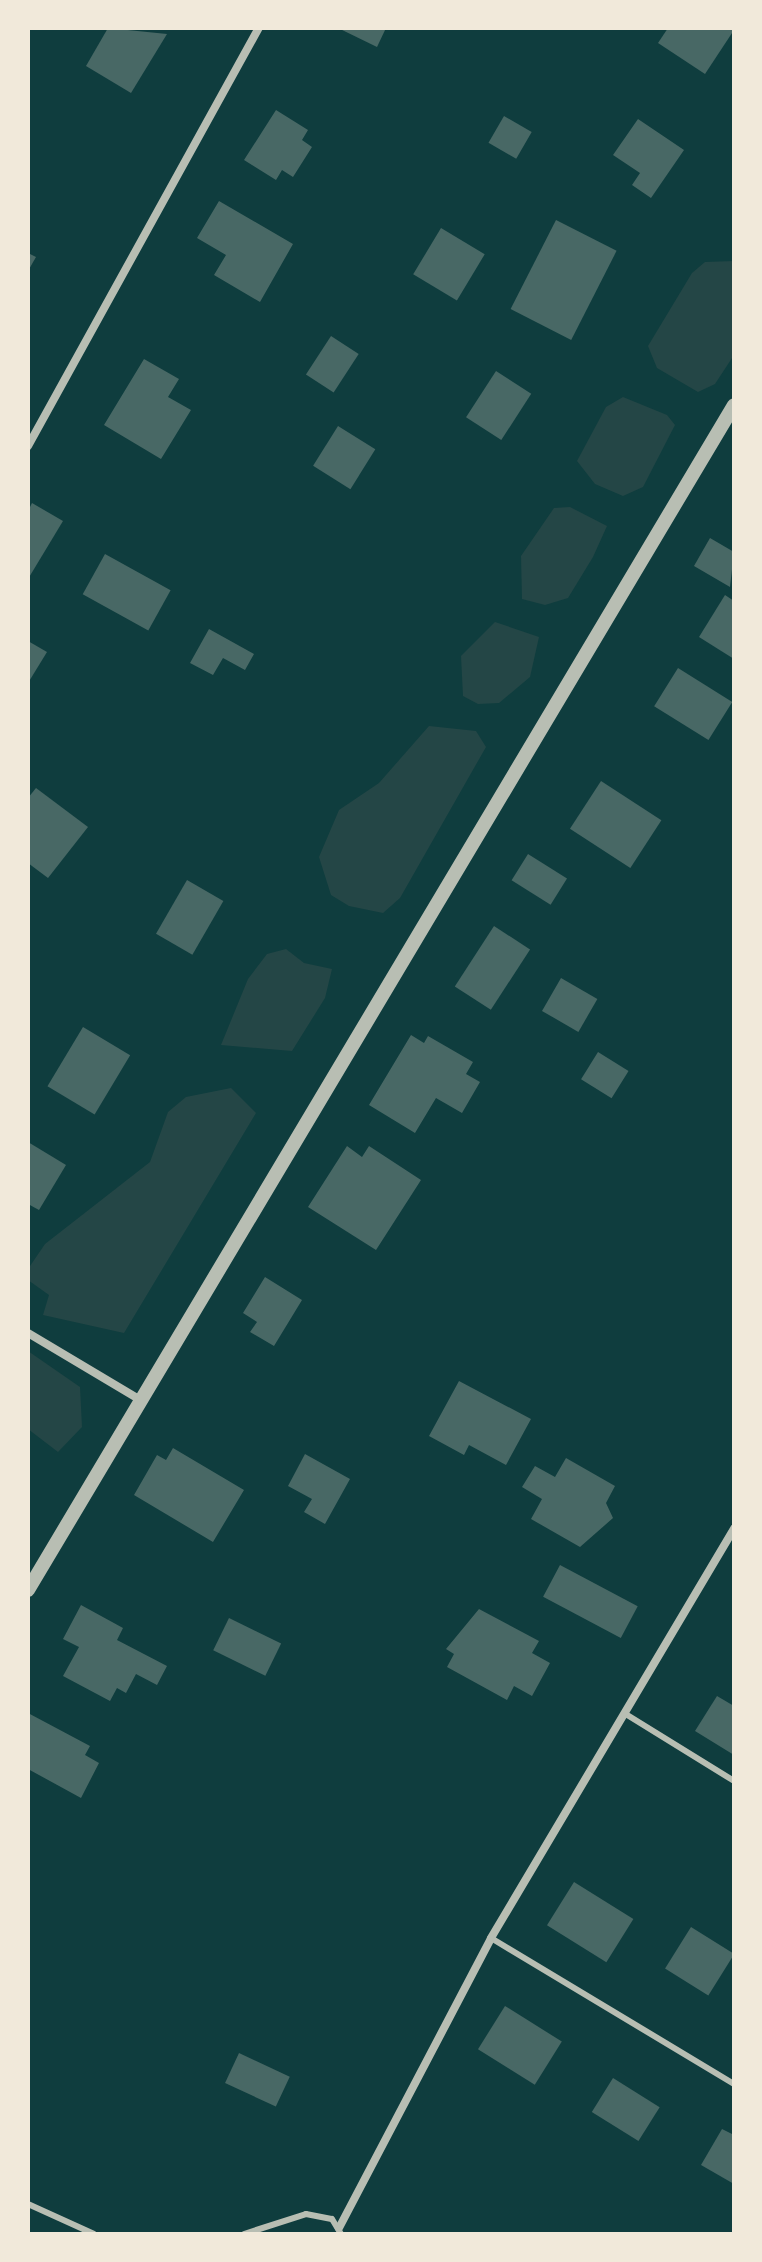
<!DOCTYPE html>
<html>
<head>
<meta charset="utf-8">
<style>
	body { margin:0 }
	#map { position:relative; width:762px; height:2262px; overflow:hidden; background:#0f3d3e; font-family:Roboto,sans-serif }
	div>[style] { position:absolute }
	.green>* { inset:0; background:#244646 }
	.building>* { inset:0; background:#486865; transform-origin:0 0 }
	.service>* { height:6px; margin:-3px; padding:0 3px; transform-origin:3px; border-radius:3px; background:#b8beb3 }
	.minor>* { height:8px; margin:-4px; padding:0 4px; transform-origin:4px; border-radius:4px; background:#b8beb3 }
	.tertiary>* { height:14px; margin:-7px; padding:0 7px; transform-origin:7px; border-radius:7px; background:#b8beb3 }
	span { translate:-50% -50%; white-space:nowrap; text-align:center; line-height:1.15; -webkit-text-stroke:6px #f1e9da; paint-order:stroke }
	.frame { position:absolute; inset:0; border:30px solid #f1e9da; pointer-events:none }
</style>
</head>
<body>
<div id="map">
	<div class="green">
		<div style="clip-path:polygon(734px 261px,734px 355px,715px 384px,698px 392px,657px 368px,648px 346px,692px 273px,705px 262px)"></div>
		<div style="clip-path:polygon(623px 397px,667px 415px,675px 425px,643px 487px,623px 496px,595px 484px,577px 461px,606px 407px)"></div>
		<div style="clip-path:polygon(570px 507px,607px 526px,593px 557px,568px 598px,545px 605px,522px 599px,521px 556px,554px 508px)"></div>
		<div style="clip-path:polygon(495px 622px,539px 637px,530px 677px,499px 703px,478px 704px,463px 696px,461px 656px)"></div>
		<div style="clip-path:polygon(429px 726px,476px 731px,486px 747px,400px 898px,383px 913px,349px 906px,331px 895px,319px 857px,339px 810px,379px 783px)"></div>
		<div style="clip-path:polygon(286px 949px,304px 963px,332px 969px,325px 998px,292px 1051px,221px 1045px,248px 979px,267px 954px)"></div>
		<div style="clip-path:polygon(231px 1088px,256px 1113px,124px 1333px,43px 1315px,49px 1295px,28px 1280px,28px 1269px,45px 1244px,150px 1162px,168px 1112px,186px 1097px)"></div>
		<div style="clip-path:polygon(28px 1351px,80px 1387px,82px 1427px,58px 1452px,28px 1429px)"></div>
	</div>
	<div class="building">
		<div style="clip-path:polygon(108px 28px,167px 34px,131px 93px,86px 66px)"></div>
		<div style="clip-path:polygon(338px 28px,386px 28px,377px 47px)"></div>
		<div style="clip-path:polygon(668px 28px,734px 28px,734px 30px,705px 74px,658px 43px)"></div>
		<div style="clip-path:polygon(276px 110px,308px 130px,302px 140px,312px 147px,293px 177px,282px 170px,276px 180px,244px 160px)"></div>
		<div style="left:504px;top:116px;width:32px;height:31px;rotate:30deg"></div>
		<div style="clip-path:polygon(638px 119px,684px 150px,651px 198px,632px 185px,640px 173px,613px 155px)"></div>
		<div style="clip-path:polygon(219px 201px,293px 244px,260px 302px,214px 275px,226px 255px,197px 238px)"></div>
		<div style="left:556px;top:220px;width:68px;height:100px;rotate:27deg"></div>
		<div style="left:441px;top:228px;width:51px;height:54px;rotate:31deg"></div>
		<div style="clip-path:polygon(28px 253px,36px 257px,28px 271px)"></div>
		<div style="left:331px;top:336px;width:33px;height:46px;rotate:33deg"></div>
		<div style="clip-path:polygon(144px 359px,179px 379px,168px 397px,191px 410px,161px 459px,104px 425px)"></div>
		<div style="left:496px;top:371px;width:42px;height:55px;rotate:33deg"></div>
		<div style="left:338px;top:426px;width:44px;height:47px;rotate:32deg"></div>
		<div style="clip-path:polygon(32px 503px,63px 521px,28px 579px,28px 511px)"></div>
		<div style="clip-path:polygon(710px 538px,734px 552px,730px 587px,694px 566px)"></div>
		<div style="left:105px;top:554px;width:75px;height:46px;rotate:29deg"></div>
		<div style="clip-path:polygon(725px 595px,734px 601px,734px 659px,699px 637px)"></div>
		<div style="clip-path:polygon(209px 629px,254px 654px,245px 670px,223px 658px,213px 675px,190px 663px)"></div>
		<div style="clip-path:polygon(28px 641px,47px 652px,28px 683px)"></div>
		<div style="left:678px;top:668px;width:64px;height:45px;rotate:32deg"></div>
		<div style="left:601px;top:781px;width:72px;height:57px;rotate:33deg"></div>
		<div style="clip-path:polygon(36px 788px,88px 827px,48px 878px,28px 863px,28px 798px)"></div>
		<div style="left:528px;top:854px;width:46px;height:31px;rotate:32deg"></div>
		<div style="left:187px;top:880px;width:42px;height:62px;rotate:30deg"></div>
		<div style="left:494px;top:926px;width:43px;height:72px;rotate:33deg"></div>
		<div style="left:561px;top:978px;width:42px;height:38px;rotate:30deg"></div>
		<div style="left:83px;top:1027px;width:55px;height:69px;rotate:31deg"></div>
		<div style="clip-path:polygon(411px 1035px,424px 1043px,428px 1036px,473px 1062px,466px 1074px,480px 1082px,462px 1113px,436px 1098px,415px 1133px,369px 1105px)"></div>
		<div style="left:598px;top:1052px;width:36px;height:32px;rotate:32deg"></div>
		<div style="clip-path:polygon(28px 1142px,66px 1165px,39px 1210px,28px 1204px)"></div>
		<div style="clip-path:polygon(347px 1146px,362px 1157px,369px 1146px,421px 1180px,376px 1250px,308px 1207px)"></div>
		<div style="clip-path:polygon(265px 1277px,302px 1300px,274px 1346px,250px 1332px,257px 1322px,243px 1313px)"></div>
		<div style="clip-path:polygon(459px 1381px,531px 1419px,506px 1465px,469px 1445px,464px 1455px,429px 1436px)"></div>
		<div style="clip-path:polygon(173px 1448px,244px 1490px,213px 1542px,134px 1495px,157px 1455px,166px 1460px)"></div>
		<div style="clip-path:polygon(305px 1454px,350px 1479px,325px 1524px,304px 1512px,312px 1499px,288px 1486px)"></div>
		<div style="clip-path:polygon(566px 1458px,615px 1486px,606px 1503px,613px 1518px,580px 1547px,531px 1519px,542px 1499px,522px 1487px,535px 1466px,555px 1477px)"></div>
		<div style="left:560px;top:1565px;width:88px;height:36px;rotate:28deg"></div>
		<div style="clip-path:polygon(81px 1605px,123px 1628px,117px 1640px,167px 1666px,157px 1685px,136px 1674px,126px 1693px,117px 1688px,110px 1701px,63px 1676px,79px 1647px,63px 1639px)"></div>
		<div style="clip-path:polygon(479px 1609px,539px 1641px,532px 1653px,550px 1663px,532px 1696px,514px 1686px,507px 1700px,447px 1667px,454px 1654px,446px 1649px)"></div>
		<div style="left:229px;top:1618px;width:58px;height:36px;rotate:26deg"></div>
		<div style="clip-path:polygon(717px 1696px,734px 1706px,734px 1755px,695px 1731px)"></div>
		<div style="clip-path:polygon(28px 1713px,90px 1746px,85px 1755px,99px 1763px,81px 1798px,28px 1769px)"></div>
		<div style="left:574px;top:1882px;width:70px;height:51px;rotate:32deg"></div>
		<div style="left:691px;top:1927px;width:51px;height:49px;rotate:32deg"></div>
		<div style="left:505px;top:2006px;width:67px;height:51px;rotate:32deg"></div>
		<div style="left:239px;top:2053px;width:56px;height:33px;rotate:25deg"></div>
		<div style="left:613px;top:2078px;width:55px;height:40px;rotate:32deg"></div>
		<div style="clip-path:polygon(722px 2129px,734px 2135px,734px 2184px,701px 2165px)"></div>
	</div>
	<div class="service">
		<div style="left:624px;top:1713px;width:129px;rotate:31.7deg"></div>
		<div style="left:491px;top:1938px;width:283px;rotate:31deg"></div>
		<div style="left:28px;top:2204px;width:72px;rotate:24.4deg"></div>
		<div style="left:244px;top:2234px;width:65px;rotate:-17.9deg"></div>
		<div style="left:306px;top:2214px;width:26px;rotate:11deg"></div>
		<div style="left:332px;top:2219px;width:17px;rotate:59deg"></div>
	</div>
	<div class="minor">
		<div style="left:28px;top:446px;width:478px;rotate:-61.1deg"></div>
		<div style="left:28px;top:1333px;width:127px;rotate:30.8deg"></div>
		<div style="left:339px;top:2228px;width:327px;rotate:-62.3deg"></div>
		<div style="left:491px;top:1938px;width:477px;rotate:-59.3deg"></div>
	</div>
	<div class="tertiary">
		<div style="left:28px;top:1590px;width:1379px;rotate:-59.21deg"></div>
	</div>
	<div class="frame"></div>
</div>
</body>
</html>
